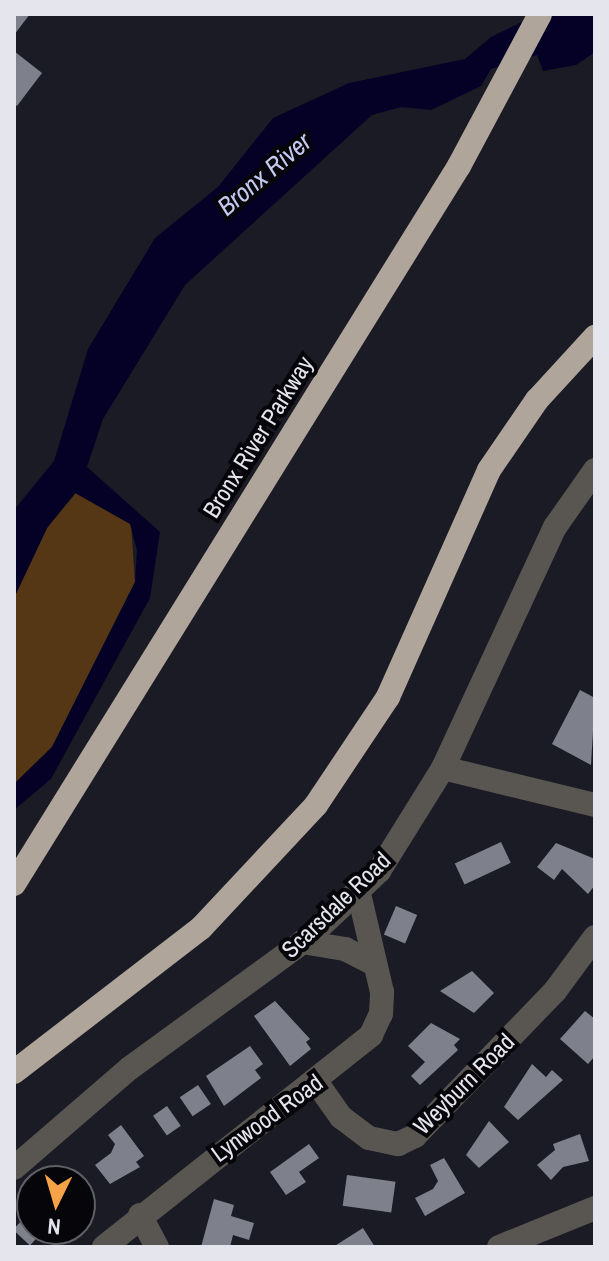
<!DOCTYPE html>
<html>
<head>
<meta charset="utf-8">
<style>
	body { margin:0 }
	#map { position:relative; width:609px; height:1261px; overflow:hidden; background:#1a1b24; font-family:"Archivo Narrow",sans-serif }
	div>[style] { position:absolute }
	.forest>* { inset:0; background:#563715 }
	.water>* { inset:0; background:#050026 }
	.building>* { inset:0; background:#7e808b; transform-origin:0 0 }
	.minor>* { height:24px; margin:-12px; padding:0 12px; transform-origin:12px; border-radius:12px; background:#595551 }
	.highway>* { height:24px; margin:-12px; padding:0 12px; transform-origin:12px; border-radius:12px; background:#afa59b }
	span { translate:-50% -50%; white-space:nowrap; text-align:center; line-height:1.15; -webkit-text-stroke:8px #06060a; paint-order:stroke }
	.street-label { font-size:24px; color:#e5e6ed }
	.water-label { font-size:26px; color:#c4c9f1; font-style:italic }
	.frame { position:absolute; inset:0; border:16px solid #e5e6ed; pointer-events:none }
	.north { position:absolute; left:16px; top:1165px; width:80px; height:80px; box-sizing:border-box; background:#06060a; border:2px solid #5f6065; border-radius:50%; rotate:185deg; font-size:22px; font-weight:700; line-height:32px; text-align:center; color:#e5e6ed }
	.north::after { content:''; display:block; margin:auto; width:28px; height:36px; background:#f5a346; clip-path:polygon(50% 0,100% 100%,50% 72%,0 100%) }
</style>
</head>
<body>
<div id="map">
	<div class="forest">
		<div style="clip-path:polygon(76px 493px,131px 524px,135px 582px,52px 747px,14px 784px,14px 598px,47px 528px)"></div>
	</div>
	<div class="water">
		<div style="clip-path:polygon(538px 14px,595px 14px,595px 52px,576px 65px,543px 71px,537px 55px,491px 69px,481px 86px,431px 110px,401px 107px,372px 115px,185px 285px,103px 419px,87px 467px,160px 532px,150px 598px,51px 779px,14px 810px,14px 784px,52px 747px,135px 582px,137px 550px,130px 524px,75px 493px,47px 528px,14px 598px,14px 510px,54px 461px,88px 349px,155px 238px,218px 187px,273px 118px,349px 83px,465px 59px,491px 37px)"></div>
	</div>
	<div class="building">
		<div style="clip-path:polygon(14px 14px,30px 14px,14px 35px)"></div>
		<div style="clip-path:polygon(14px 51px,42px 73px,17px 106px,14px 103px)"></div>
		<div style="clip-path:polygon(580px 690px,595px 698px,591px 765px,552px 744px)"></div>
		<div style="left:501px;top:842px;width:23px;height:51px;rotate:65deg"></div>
		<div style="clip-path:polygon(556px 843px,595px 859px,595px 885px,588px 894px,562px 869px,554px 880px,537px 867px)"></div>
		<div style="left:396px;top:906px;width:23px;height:31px;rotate:23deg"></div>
		<div style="clip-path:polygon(472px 971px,494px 993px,474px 1013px,440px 991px)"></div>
		<div style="clip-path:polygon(275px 1001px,310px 1039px,306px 1042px,311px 1049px,290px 1066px,254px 1016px)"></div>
		<div style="clip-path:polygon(585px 1011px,595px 1019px,595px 1056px,588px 1064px,560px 1039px)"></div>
		<div style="clip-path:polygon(431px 1023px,460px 1039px,454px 1045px,458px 1050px,420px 1085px,411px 1076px,425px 1062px,408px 1046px)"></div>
		<div style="clip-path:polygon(250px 1046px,263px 1064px,255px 1070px,261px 1078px,224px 1106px,206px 1076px)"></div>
		<div style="clip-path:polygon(532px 1064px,546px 1077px,552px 1070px,563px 1080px,518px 1120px,504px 1107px)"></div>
		<div style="left:198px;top:1085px;width:23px;height:22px;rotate:56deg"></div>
		<div style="left:167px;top:1106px;width:24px;height:17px;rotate:55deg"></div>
		<div style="clip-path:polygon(489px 1121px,509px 1142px,479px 1168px,466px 1155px)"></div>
		<div style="clip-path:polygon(121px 1125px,144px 1156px,136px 1162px,140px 1167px,110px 1184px,95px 1165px,111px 1153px,115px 1144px,108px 1135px)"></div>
		<div style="clip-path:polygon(580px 1134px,589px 1161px,563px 1167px,551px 1180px,537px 1165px,555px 1150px,553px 1144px)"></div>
		<div style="clip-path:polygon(309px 1144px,319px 1158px,299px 1172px,306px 1182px,286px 1195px,270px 1172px)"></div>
		<div style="clip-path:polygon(444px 1158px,465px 1193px,425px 1216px,415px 1198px,433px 1189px,438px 1181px,430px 1165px)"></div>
		<div style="left:347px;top:1175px;width:49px;height:31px;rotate:8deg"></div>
		<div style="clip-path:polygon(80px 1197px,93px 1209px,80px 1222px)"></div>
		<div style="clip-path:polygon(214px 1199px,234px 1205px,231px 1216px,254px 1223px,249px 1240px,233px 1235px,230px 1247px,201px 1247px)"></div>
		<div style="left:24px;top:1218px;width:23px;height:16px;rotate:43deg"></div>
		<div style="clip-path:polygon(363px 1228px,375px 1247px,333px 1247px)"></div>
	</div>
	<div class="minor">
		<div style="left:443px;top:768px;width:156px;rotate:13.7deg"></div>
		<div style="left:302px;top:942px;width:44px;rotate:9.2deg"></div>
		<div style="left:345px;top:949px;width:34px;rotate:27deg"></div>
		<div style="left:317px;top:1083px;width:42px;rotate:54.8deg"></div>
		<div style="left:341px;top:1117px;width:35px;rotate:37deg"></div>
		<div style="left:369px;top:1138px;width:30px;rotate:12deg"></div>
		<div style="left:398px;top:1144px;width:19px;rotate:-25deg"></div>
		<div style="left:415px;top:1136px;width:202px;rotate:-46deg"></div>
		<div style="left:555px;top:991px;width:67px;rotate:-53.5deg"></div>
		<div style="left:14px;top:1168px;width:153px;rotate:-40.8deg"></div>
		<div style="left:130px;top:1068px;width:220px;rotate:-36.1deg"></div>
		<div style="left:308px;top:938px;width:98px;rotate:-43.3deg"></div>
		<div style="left:379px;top:871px;width:121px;rotate:-58.1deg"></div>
		<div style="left:443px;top:768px;width:266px;rotate:-65.1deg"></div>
		<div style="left:555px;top:527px;width:70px;rotate:-54.9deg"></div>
		<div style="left:140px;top:1215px;width:36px;rotate:62deg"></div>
		<div style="left:104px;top:1247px;width:341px;rotate:-38.4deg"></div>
		<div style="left:371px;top:1035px;width:23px;rotate:-65deg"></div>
		<div style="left:381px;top:1014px;width:22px;rotate:-87deg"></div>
		<div style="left:382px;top:992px;width:105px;rotate:-103.2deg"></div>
		<div style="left:499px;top:1247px;width:104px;rotate:-22.1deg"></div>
	</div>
	<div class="highway">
		<div style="left:14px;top:884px;width:845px;rotate:-58.21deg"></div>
		<div style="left:459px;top:166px;width:172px;rotate:-61.9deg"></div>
		<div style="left:14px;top:1072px;width:236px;rotate:-37.6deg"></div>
		<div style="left:201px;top:928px;width:168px;rotate:-46.9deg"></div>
		<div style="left:316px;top:805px;width:130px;rotate:-56.3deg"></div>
		<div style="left:388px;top:697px;width:248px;rotate:-66deg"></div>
		<div style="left:489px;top:470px;width:85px;rotate:-55.6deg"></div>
		<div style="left:537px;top:400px;width:86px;rotate:-47.4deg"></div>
	</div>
	<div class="street-label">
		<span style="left:258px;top:437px;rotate:-58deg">Bronx River Parkway</span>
		<span style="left:336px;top:905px;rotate:-44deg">Scarsdale Road</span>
		<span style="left:464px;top:1084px;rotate:-45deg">Weyburn Road</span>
		<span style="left:267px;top:1118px;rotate:-36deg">Lynwood Road</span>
	</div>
	<div class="water-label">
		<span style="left:264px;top:174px;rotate:-40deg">Bronx River</span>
	</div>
	<div class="frame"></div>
	<div class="north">N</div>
</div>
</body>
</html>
